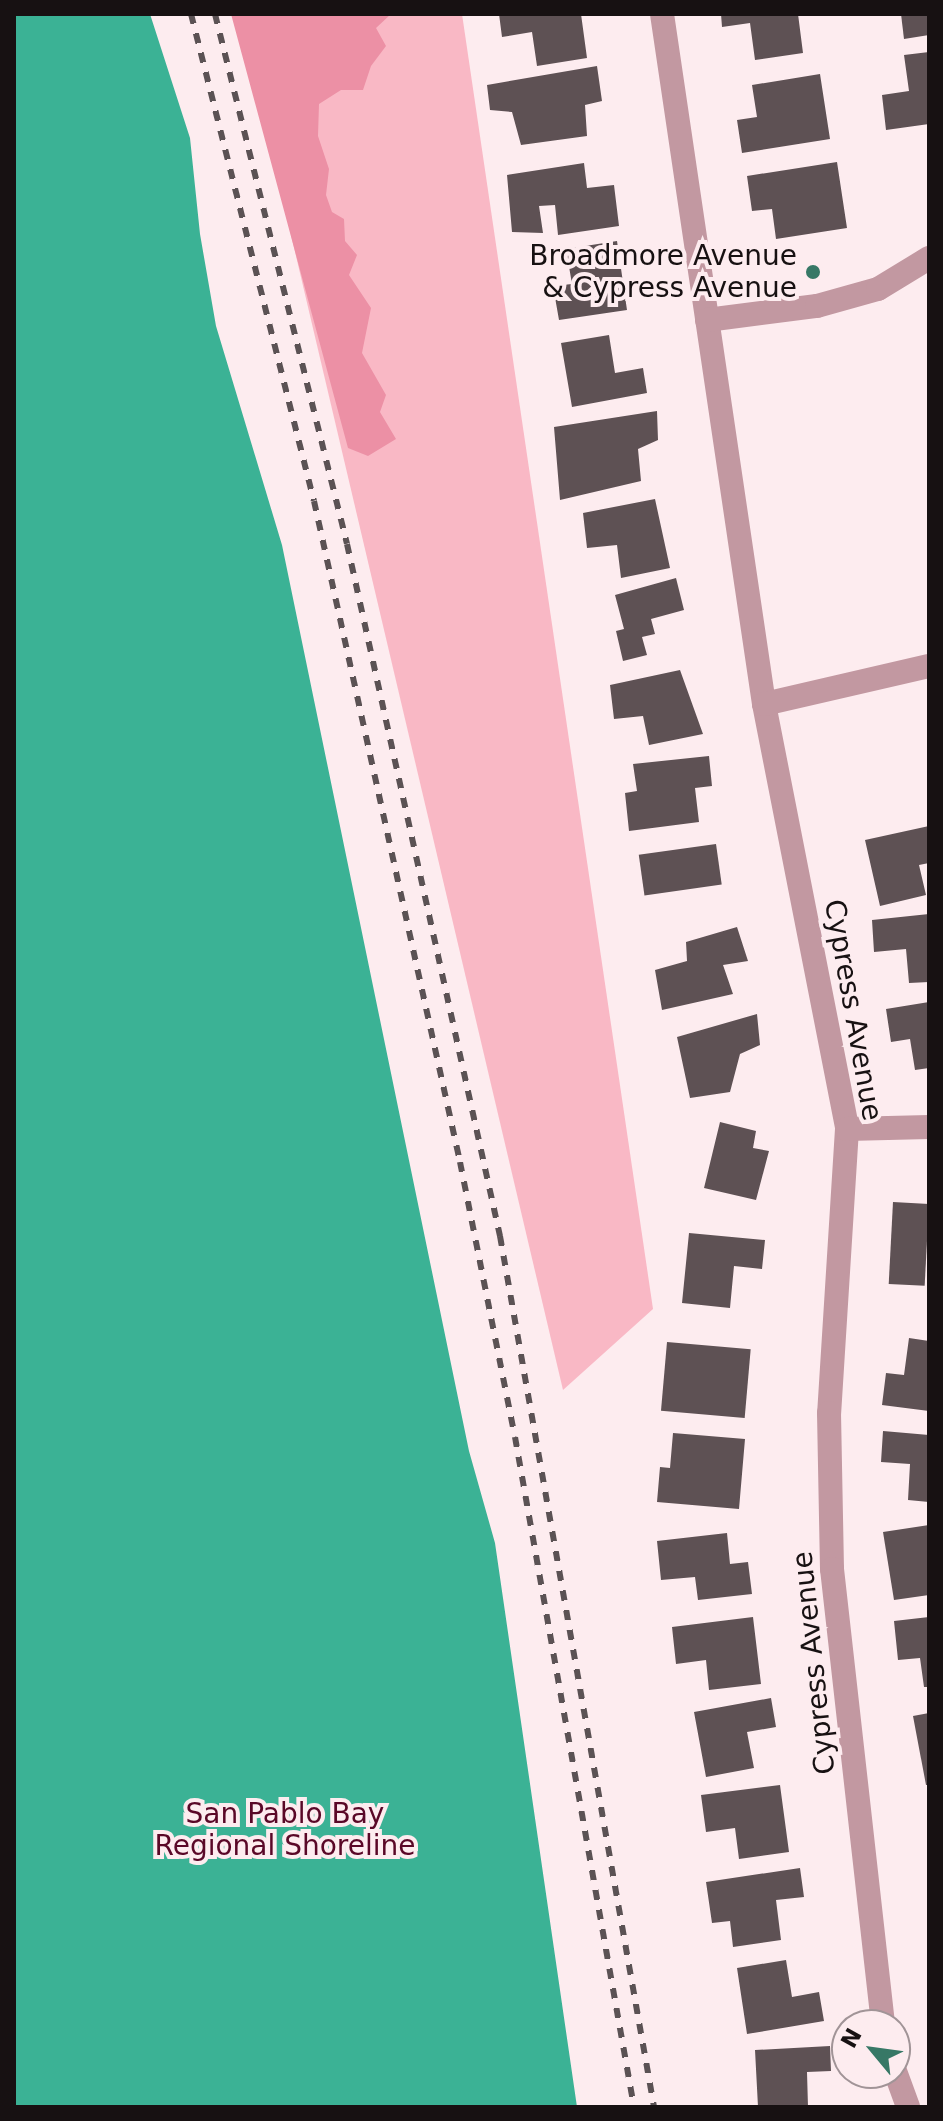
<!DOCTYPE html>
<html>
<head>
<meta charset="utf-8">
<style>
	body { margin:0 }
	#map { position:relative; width:943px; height:2121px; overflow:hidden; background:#fdecef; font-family:"DejaVu Sans",sans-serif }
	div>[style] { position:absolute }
	.green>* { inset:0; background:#f9b8c5 }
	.forest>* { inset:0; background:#ec90a5 }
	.water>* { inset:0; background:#3bb295 }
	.building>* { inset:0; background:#5e5154; transform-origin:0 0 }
	.street>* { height:24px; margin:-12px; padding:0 12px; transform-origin:12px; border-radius:12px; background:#c298a1 }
	.rail>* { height:6px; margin-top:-3px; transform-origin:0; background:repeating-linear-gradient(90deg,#5b5254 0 10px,transparent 0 20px) }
	.dots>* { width:22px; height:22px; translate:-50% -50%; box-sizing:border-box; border:4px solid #fdecef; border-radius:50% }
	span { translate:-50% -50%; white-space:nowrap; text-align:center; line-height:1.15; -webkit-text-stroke:8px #fdecef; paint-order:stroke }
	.poi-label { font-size:28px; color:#171112 }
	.right { translate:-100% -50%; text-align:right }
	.street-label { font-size:28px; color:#171112 }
	.park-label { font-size:28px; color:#5a0727 }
	.frame { position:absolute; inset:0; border:16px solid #171112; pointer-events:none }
	.north { position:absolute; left:831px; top:2009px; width:80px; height:80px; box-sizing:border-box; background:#fdecef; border:2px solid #a19497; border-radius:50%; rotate:299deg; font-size:22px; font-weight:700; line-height:32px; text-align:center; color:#171112 }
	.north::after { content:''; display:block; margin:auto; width:28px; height:36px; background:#377866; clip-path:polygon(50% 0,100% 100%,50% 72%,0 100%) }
</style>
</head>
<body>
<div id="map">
	<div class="green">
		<div style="clip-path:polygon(239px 14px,462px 14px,653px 1309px,563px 1390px)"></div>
	</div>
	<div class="forest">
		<div style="clip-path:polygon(231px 14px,391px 14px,376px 28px,386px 46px,371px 66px,363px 90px,341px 90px,319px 104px,318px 136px,329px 169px,326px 195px,332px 212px,344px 219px,345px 241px,357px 255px,349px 275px,371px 308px,362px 353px,386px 395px,380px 412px,396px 439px,368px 456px,348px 448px)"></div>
	</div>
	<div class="water">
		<div style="clip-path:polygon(14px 14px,150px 14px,190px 138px,200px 234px,216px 326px,282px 545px,469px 1451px,495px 1543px,577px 2107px,14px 2107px)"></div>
	</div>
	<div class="building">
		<div style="clip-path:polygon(499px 14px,581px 14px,587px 58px,537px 66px,532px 32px,502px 37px)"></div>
		<div style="clip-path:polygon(721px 14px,798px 14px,803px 53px,755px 60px,750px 23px,722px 27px)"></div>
		<div style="clip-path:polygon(901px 14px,929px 14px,929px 35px,904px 39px)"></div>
		<div style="clip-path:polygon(929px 52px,929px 124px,886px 130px,882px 95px,909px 91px,904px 55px)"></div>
		<div style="clip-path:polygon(597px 66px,602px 101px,585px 105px,587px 136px,521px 145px,512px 112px,490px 110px,487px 85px)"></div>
		<div style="clip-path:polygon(820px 74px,830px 139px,742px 153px,737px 120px,757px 117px,752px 85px)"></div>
		<div style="clip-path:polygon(837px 162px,847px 228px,776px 239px,772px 209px,752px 211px,747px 176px)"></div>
		<div style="clip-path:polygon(584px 163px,587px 188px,614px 185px,619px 226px,558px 235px,555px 205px,539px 206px,543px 233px,512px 232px,507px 175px)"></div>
		<div style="clip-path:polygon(617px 241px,627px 310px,559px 320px,553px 286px,572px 284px,566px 249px)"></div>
		<div style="clip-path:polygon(609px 335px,615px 373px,643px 368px,647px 393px,572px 407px,561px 343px)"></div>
		<div style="clip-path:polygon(657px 411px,658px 440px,638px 449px,641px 481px,560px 500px,554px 427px)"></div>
		<div style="clip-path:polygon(655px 499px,670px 568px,621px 578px,617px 545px,587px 548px,583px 513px)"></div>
		<div style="clip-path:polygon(676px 578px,684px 610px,651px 619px,655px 634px,642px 637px,647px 655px,623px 661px,616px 631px,624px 629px,615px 595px)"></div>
		<div style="clip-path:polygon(680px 670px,703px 734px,649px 745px,643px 716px,614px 719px,610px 685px)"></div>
		<div style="clip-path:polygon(709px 756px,712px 786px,695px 788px,699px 822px,629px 831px,625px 793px,637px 791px,633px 764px)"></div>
		<div style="clip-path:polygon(929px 826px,929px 863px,919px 865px,926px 895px,880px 906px,865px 840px)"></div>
		<div style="left:716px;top:844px;width:41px;height:78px;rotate:82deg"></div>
		<div style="clip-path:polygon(929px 914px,929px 982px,909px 983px,906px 949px,874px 952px,872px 920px)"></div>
		<div style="clip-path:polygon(737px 927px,748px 961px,723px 965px,733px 994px,662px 1010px,655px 970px,687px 961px,686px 942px)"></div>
		<div style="clip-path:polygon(929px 1002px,929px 1068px,915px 1070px,910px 1039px,891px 1042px,886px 1009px)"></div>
		<div style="clip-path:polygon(757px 1014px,760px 1045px,740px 1054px,730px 1092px,690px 1098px,677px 1037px)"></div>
		<div style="clip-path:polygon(720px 1122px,756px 1131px,753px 1148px,769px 1151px,756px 1200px,704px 1188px)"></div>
		<div style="left:893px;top:1202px;width:36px;height:82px;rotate:3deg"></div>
		<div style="clip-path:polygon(689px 1233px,765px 1240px,762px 1269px,734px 1266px,730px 1308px,682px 1303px)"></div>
		<div style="clip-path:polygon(909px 1338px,929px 1341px,929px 1411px,882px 1405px,886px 1373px,904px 1375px)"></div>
		<div style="left:667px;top:1342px;width:84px;height:69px;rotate:5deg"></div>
		<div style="clip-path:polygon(883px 1431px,929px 1435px,929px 1502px,908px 1500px,910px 1464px,881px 1462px)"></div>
		<div style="clip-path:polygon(673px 1433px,745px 1439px,739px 1509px,657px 1502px,660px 1467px,670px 1468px)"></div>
		<div style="clip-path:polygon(929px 1525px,929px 1595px,894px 1600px,883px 1532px)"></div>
		<div style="clip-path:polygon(727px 1533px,730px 1564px,748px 1562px,752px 1594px,698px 1600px,695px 1577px,661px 1580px,657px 1541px)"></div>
		<div style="clip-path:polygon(753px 1617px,761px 1684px,709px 1690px,706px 1660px,676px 1664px,672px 1627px)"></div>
		<div style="clip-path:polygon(929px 1617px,929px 1687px,924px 1687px,920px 1658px,898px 1660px,894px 1621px)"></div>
		<div style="clip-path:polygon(771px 1698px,776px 1727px,747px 1732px,754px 1768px,706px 1777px,694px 1712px)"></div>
		<div style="clip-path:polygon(929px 1713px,929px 1785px,926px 1785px,913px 1716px)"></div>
		<div style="clip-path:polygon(780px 1785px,789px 1852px,739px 1859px,735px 1828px,706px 1832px,701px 1795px)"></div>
		<div style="clip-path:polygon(800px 1868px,804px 1897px,776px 1900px,781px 1940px,733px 1947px,730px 1921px,712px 1923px,706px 1882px)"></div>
		<div style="clip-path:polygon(786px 1960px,792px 1997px,819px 1992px,824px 2021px,747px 2034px,737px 1968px)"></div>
		<div style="clip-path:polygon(830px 2046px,831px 2071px,807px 2072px,808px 2107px,758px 2107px,755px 2050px)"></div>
	</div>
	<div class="street">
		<div style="left:662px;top:14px;width:697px;rotate:81.59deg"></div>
		<div style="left:764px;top:704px;width:433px;rotate:78.9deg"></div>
		<div style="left:847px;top:1129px;width:285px;rotate:93.6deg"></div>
		<div style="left:829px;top:1413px;width:156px;rotate:88.9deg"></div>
		<div style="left:832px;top:1569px;width:459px;rotate:83.6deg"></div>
		<div style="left:707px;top:320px;width:111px;rotate:-7.3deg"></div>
		<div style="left:817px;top:306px;width:63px;rotate:-15.6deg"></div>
		<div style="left:878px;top:289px;width:60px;rotate:-31.3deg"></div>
		<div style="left:764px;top:704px;width:169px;rotate:-13deg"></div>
		<div style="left:847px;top:1129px;width:82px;rotate:-1.4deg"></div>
		<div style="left:895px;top:2071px;width:38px;rotate:70deg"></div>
	</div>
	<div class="rail">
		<div style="left:191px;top:14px;width:502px;rotate:75.83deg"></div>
		<div style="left:314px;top:501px;width:677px;rotate:77.54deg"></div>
		<div style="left:460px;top:1162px;width:280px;rotate:78.7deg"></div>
		<div style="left:515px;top:1437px;width:680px;rotate:79.93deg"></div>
		<div style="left:215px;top:14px;width:546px;rotate:76.01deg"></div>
		<div style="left:347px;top:544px;width:709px;rotate:77.53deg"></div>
		<div style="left:500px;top:1236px;width:885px;rotate:79.97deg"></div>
	</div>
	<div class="dots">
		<div style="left:813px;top:272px;background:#377866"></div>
	</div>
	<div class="poi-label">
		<span class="right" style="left:797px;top:272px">Broadmore Avenue<br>&amp; Cypress Avenue</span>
	</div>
	<div class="street-label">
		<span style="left:853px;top:1010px;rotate:80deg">Cypress Avenue</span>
		<span style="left:814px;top:1663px;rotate:-96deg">Cypress Avenue</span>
	</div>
	<div class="park-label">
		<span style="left:285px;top:1830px">San Pablo Bay<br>Regional Shoreline</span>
	</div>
	<div class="frame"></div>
	<div class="north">N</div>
</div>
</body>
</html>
